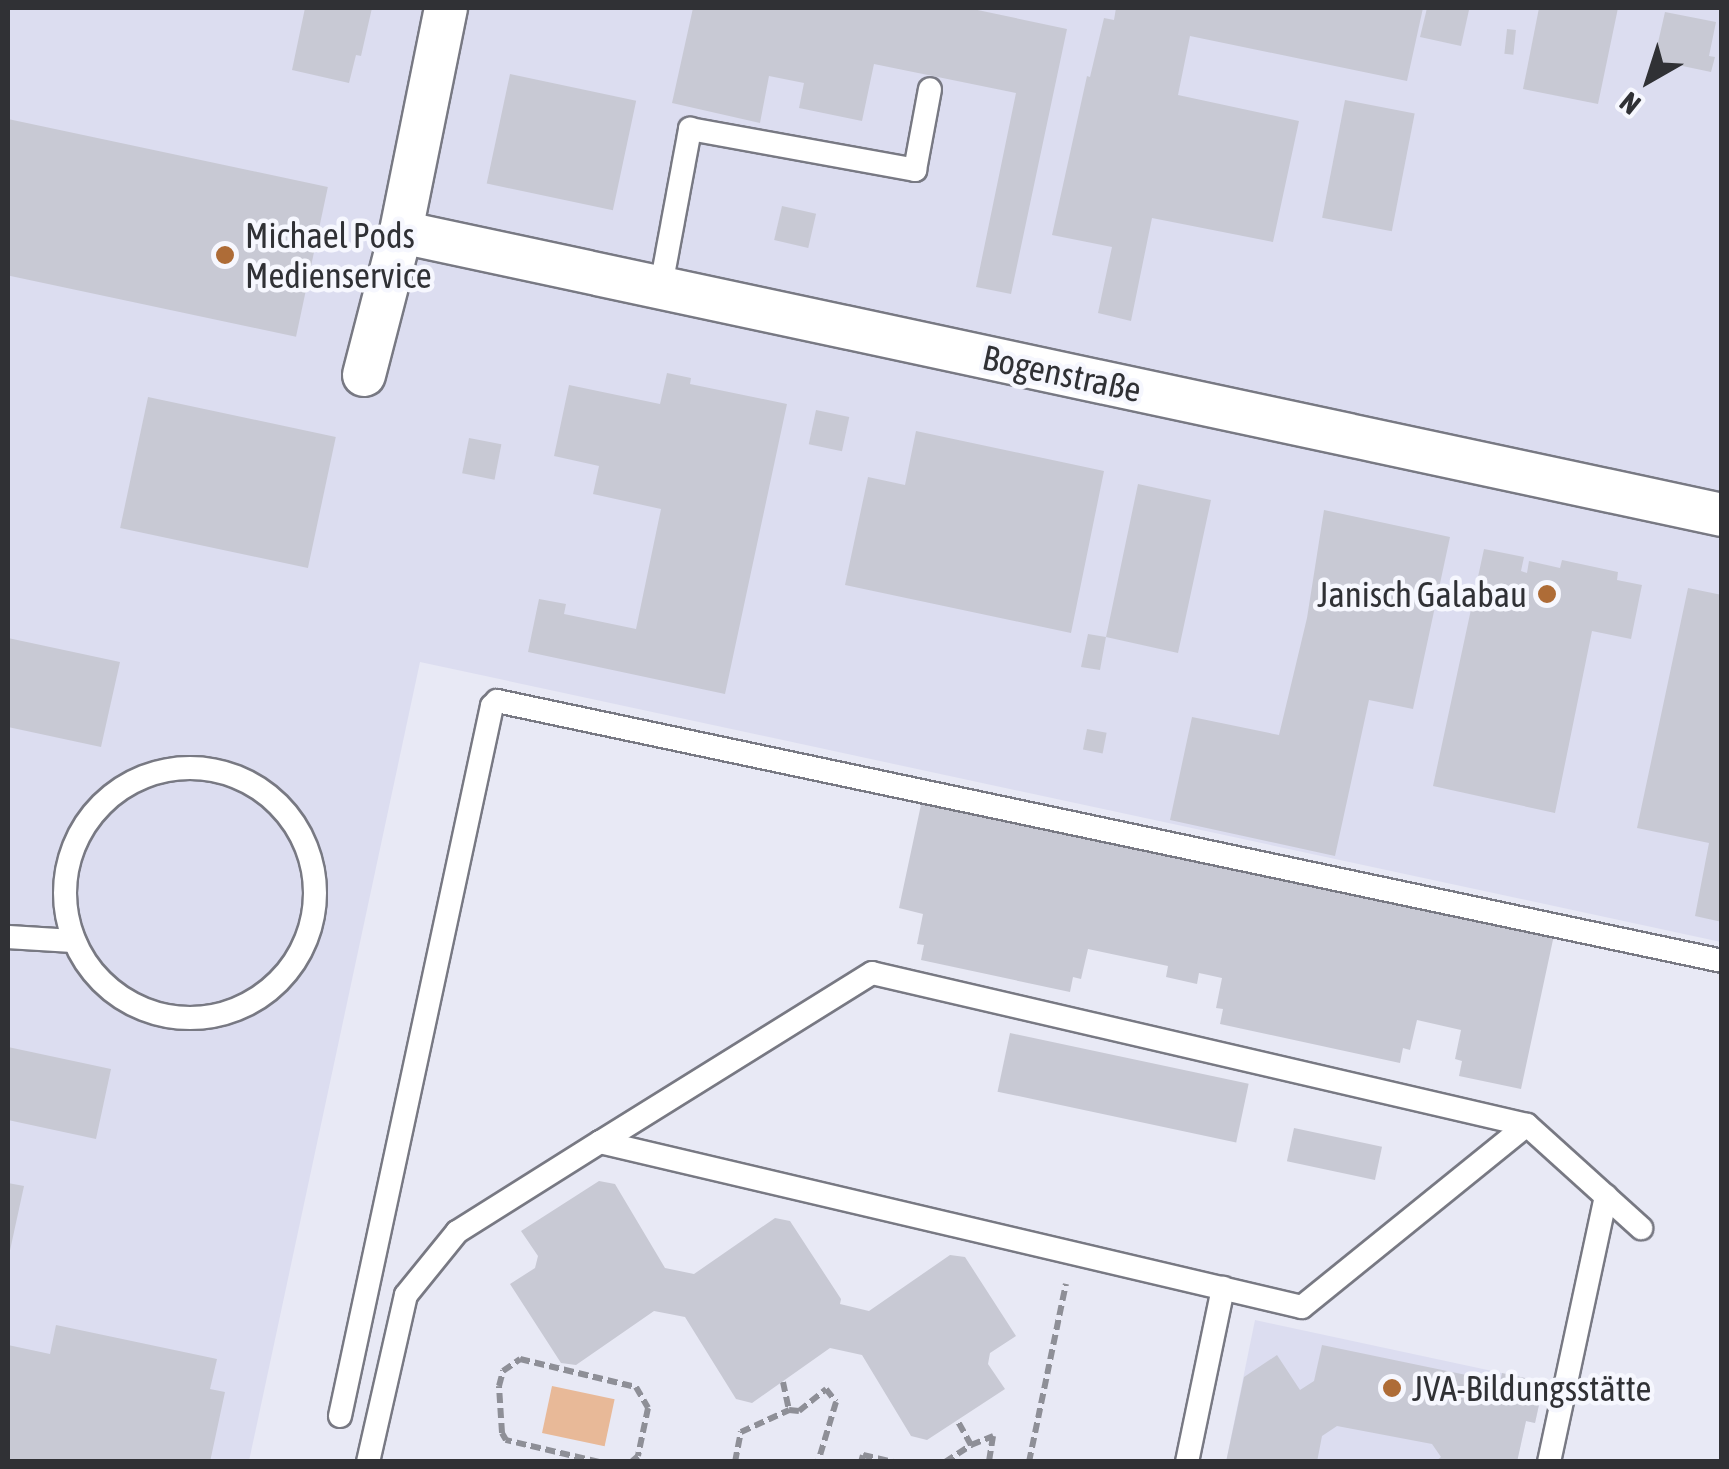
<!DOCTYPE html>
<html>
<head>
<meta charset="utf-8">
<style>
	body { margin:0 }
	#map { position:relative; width:1729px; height:1469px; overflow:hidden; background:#e8e9f5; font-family:"Asap Condensed",sans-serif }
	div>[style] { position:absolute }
	.built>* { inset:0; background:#dcddf0 }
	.green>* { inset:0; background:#e8b998; transform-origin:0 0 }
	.building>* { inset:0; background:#c8c9d4; transform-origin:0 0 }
	.path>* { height:6px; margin-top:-3px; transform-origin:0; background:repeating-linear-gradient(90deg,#8e8f97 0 10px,transparent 0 15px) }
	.roads { filter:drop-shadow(2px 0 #787983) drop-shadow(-2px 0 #787983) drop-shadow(0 2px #787983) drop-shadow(0 -2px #787983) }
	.lane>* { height:22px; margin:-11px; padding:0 11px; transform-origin:11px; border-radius:11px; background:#fff }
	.lane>.ring { margin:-11px; padding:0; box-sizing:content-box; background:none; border:22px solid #fff; border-radius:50% }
	.street>* { height:42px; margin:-21px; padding:0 21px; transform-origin:21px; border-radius:21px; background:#fff }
	.dots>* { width:28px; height:28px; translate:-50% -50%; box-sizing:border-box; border:5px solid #f6f7fe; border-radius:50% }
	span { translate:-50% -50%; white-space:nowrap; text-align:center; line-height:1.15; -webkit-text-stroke:9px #f6f7fe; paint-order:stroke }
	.poi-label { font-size:35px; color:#303135 }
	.left { translate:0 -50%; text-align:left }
	.right { translate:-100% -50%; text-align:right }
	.street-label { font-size:35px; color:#303135 }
	.frame { position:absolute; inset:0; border:10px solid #303135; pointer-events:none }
	.north { position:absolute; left:1599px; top:30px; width:100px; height:100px; -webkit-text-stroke:8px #f6f7fe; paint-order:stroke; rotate:219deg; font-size:28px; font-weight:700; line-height:40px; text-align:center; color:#303135 }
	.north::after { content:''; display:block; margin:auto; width:35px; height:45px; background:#303135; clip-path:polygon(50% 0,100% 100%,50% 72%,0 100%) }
</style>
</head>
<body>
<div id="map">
	<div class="built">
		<div style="clip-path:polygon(8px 8px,1721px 8px,1721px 942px,420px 662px,249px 1461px,8px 1462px)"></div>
		<div style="clip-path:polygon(1255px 1320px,1544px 1382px,1535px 1423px,1526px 1421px,1517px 1461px,1226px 1462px)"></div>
	</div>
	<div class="green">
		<div style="left:552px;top:1386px;width:64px;height:48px;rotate:12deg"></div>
	</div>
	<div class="building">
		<div style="clip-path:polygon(305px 8px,372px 8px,361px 56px,356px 55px,349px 83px,292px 70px)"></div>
		<div style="clip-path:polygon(693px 8px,968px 8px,1067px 29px,1011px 294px,976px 287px,1016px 93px,874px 64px,862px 121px,799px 108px,804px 83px,769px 76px,760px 123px,672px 103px)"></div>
		<div style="clip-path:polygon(1116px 8px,1423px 8px,1407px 81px,1190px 36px,1178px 95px,1299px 121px,1273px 242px,1152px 218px,1131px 321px,1098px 313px,1112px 247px,1052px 235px,1087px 76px,1090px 77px,1104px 18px,1114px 20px)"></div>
		<div style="clip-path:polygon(1427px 8px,1469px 10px,1461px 46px,1420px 37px)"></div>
		<div style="clip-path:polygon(1539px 8px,1618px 8px,1598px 104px,1523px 89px)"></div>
		<div style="clip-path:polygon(1665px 12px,1716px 22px,1709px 56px,1715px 57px,1711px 72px,1654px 60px)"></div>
		<div style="left:1507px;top:29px;width:9px;height:25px;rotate:6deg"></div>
		<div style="left:510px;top:74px;width:129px;height:112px;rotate:12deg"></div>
		<div style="left:1345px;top:100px;width:71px;height:120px;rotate:11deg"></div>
		<div style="left:8px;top:119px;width:327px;height:153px;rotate:12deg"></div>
		<div style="left:782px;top:206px;width:35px;height:35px;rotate:13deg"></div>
		<div style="clip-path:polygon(667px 373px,691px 378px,690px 384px,787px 404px,725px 694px,528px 652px,539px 599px,566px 604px,564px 614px,636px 629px,661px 509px,593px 494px,599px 466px,554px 456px,569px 385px,660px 404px)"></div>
		<div style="left:148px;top:397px;width:192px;height:134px;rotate:12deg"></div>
		<div style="left:816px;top:410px;width:34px;height:35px;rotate:12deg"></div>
		<div style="clip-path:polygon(916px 431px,1104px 471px,1071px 633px,845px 585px,868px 477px,905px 485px)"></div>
		<div style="left:469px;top:438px;width:33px;height:36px;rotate:11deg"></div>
		<div style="clip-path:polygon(1138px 484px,1211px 500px,1178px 653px,1106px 637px,1100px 670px,1081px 667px,1088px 634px,1106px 637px)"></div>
		<div style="clip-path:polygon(1324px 510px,1450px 537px,1413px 709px,1369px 700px,1335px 856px,1170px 820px,1192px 717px,1279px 735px,1307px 618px)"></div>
		<div style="clip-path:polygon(1484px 549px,1524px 557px,1521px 571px,1527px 573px,1529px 561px,1560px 568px,1562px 560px,1618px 572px,1617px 580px,1642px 585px,1631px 639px,1592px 631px,1555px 813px,1433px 786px)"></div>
		<div style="clip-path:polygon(1688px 588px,1722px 595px,1722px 922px,1695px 916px,1709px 843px,1637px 828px)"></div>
		<div style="clip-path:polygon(8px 638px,120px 662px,101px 747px,8px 727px)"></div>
		<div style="left:1087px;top:729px;width:20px;height:21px;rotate:11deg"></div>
		<div style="clip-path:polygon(922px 800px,1554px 935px,1521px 1089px,1459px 1076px,1462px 1061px,1455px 1059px,1461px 1030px,1417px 1020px,1410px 1050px,1403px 1048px,1400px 1063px,1220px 1024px,1223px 1009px,1216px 1008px,1222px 978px,1199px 973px,1197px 984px,1166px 977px,1168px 966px,1088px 949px,1081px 979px,1073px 977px,1070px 992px,921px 960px,924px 945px,917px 944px,923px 914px,899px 908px)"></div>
		<div style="left:1010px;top:1033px;width:244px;height:60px;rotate:12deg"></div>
		<div style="clip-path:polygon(8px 1047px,111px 1069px,96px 1139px,8px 1120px)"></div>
		<div style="left:1294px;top:1128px;width:90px;height:34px;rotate:12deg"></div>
		<div style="clip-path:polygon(599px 1181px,615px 1184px,665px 1268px,694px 1274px,775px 1218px,790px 1221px,841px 1299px,840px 1304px,869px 1311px,950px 1255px,965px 1257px,1016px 1336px,990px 1353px,988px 1364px,1005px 1389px,927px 1440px,911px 1436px,862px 1355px,830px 1348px,752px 1403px,736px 1399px,685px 1317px,654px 1311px,576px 1365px,561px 1363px,510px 1284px,535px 1268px,538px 1256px,521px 1231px)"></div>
		<div style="clip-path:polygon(8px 1183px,24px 1186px,9px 1255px,8px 1255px)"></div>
		<div style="clip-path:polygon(56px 1325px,217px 1359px,210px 1389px,225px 1392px,210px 1462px,8px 1462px,8px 1345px,50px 1354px)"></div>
		<div style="clip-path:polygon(1322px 1345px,1500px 1382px,1502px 1373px,1544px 1382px,1535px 1423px,1526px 1421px,1517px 1462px,1435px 1462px,1441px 1457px,1432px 1444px,1337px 1426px,1322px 1436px,1317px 1462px,1226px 1462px,1244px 1377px,1277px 1355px,1300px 1390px,1314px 1381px)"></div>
	</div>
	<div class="path">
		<div style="left:310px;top:271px;width:39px;rotate:15deg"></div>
		<div style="left:783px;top:1382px;width:29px;rotate:78deg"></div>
		<div style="left:971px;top:1445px;width:24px;rotate:-22deg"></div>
		<div style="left:993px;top:1436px;width:26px;rotate:99deg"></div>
		<div style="left:599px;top:1462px;width:96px;rotate:-166.7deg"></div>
		<div style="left:506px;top:1440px;width:8px;rotate:-120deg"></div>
		<div style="left:502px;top:1433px;width:47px;rotate:-93.7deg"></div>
		<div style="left:499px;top:1386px;width:16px;rotate:-75deg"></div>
		<div style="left:503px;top:1371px;width:21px;rotate:-35deg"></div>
		<div style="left:520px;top:1359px;width:119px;rotate:13.6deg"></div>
		<div style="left:636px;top:1387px;width:24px;rotate:60deg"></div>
		<div style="left:648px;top:1408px;width:49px;rotate:101.8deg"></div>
		<div style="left:638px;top:1456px;width:9px;rotate:139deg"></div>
		<div style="left:735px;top:1462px;width:31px;rotate:-79deg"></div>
		<div style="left:741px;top:1432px;width:53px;rotate:-24.6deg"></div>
		<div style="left:789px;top:1410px;width:10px;rotate:6deg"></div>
		<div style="left:799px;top:1411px;width:35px;rotate:-39deg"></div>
		<div style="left:826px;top:1389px;width:16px;rotate:52deg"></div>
		<div style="left:836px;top:1402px;width:63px;rotate:106.7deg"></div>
		<div style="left:861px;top:1462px;width:7px;rotate:-74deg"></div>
		<div style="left:863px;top:1455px;width:32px;rotate:13deg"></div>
		<div style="left:945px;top:1462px;width:31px;rotate:-33deg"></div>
		<div style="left:971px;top:1445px;width:29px;rotate:-119deg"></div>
		<div style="left:1029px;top:1462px;width:182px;rotate:-78.3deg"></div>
	</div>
	<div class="roads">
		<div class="lane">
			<div style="left:661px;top:286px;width:160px;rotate:-79.5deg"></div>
			<div style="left:690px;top:129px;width:229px;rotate:10.3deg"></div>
			<div style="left:915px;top:170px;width:82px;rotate:-79.5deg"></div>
			<div class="ring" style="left:65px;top:768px;width:228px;height:228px"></div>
			<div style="left:8px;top:937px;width:66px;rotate:3.5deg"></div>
			<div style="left:1527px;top:1125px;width:154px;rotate:42.1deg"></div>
			<div style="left:340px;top:1416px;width:726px;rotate:-77.92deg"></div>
			<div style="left:492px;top:706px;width:7px;rotate:-45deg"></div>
			<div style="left:497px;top:701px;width:1252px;rotate:11.98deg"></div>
			<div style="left:368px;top:1462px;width:171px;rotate:-77.2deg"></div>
			<div style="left:406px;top:1295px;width:81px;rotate:-51deg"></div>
			<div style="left:457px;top:1232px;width:169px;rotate:-32.2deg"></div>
			<div style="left:600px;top:1142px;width:721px;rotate:13.23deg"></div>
			<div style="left:1302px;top:1307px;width:289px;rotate:-39deg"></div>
			<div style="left:1527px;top:1125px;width:672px;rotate:-166.94deg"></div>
			<div style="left:872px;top:973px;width:320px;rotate:148.1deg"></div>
			<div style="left:1187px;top:1462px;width:178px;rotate:-78.3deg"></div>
			<div style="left:1549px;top:1462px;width:272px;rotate:-77.9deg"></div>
		</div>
		<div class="street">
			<div style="left:446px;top:8px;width:228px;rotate:101.4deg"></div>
			<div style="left:401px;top:232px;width:1351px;rotate:12.09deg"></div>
			<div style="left:364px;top:375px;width:148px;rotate:-75.5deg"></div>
		</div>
	</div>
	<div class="dots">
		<div style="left:225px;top:255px;background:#ae6c37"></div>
		<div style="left:1547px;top:594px;background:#ae6c37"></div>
		<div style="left:1392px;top:1388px;background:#ae6c37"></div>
	</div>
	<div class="poi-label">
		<span class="left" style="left:245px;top:255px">Michael Pods<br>Medienservice</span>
		<span class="right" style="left:1527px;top:594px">Janisch Galabau</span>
		<span class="left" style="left:1412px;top:1388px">JVA-Bildungsstätte</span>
	</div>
	<div class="street-label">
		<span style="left:1062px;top:373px;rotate:12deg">Bogenstraße</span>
	</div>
	<div class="frame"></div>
	<div class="north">N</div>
</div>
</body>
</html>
